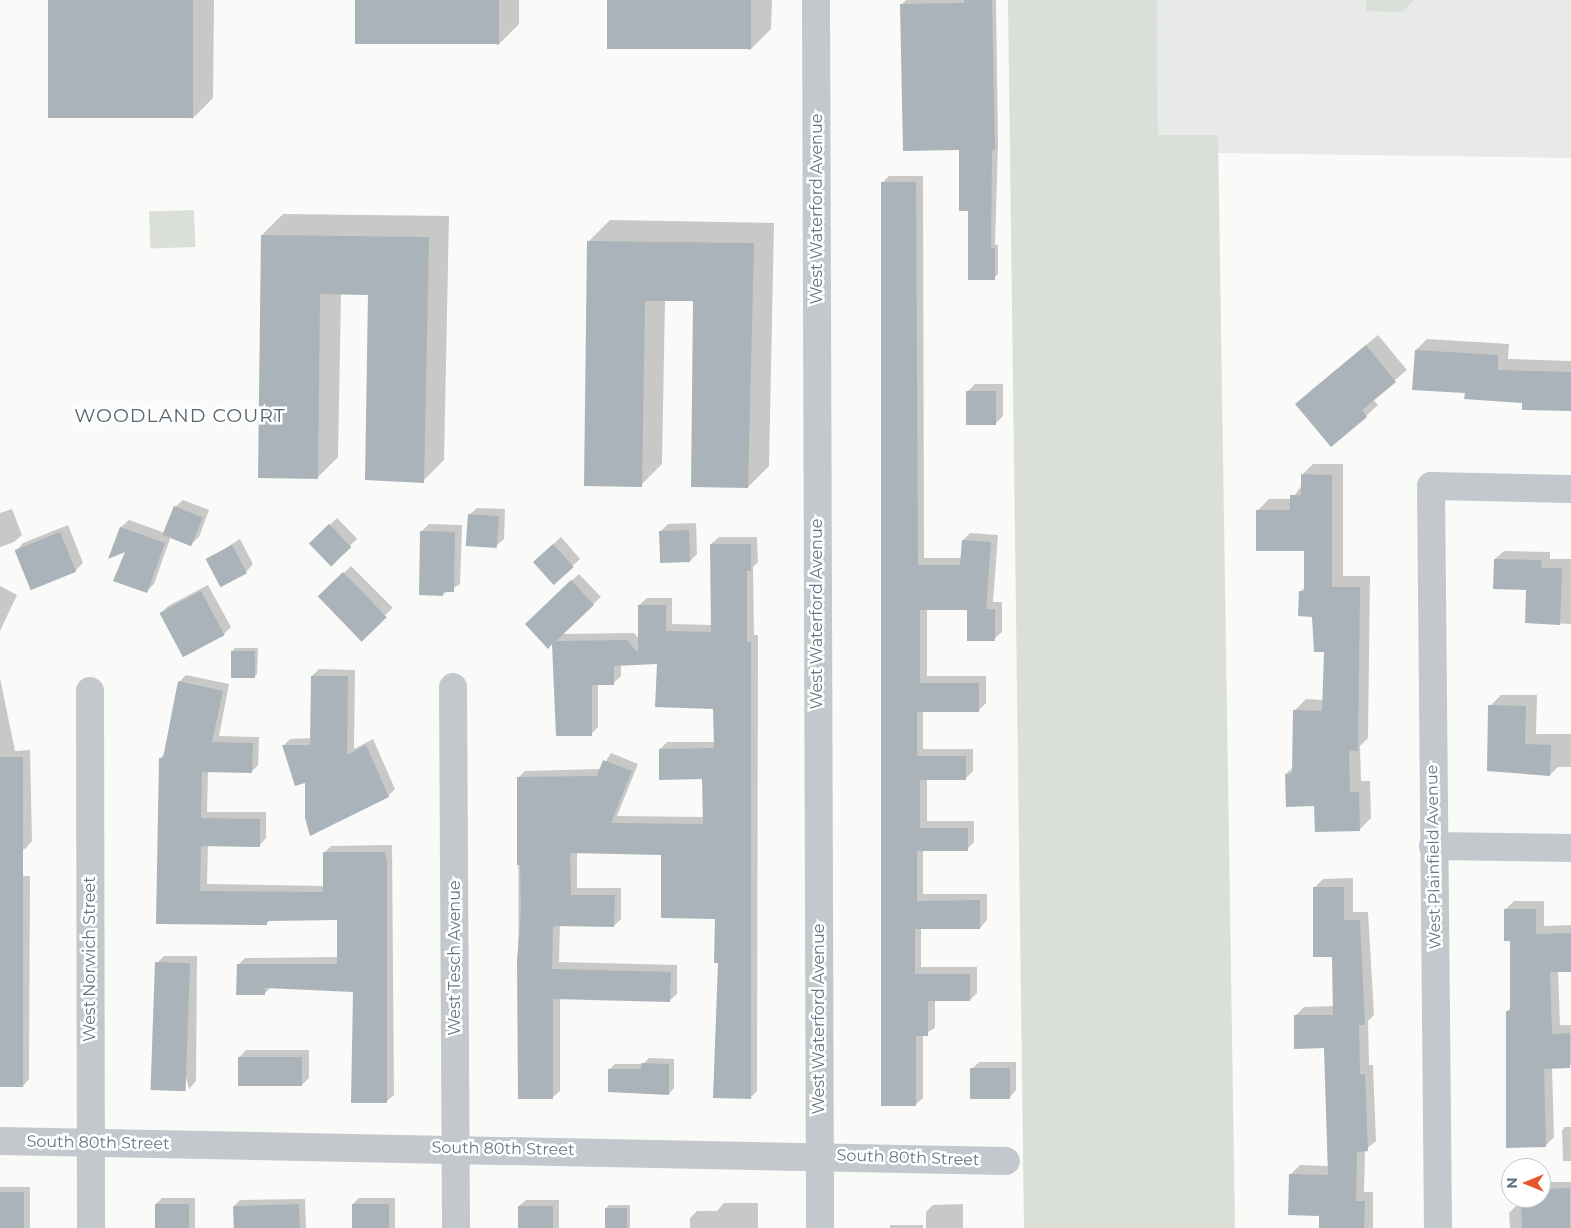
<!DOCTYPE html>
<html>
<head>
<meta charset="utf-8">
<style>
	body { margin:0 }
	#map { position:relative; width:1571px; height:1228px; overflow:hidden; background:#fafaf8; font-family:Montserrat,sans-serif }
	div>[style] { position:absolute }
	.built>* { inset:0; background:#e8e9e9 }
	.green>* { inset:0; background:#dadfd7; transform-origin:0 0 }
	.shadow>* { inset:0; background:#0003; transform-origin:0 0 }
	.building>* { inset:0; background:#aab3b9; transform-origin:0 0 }
	.minor>* { height:28px; margin:-14px; padding:0 14px; transform-origin:14px; border-radius:14px; background:#c3c8cc }
	span { translate:-50% -50%; white-space:nowrap; text-align:center; line-height:1.15; -webkit-text-stroke:5px #fff; paint-order:stroke }
	.street-label { font-size:16px; color:#657683 }
	.quarter-label { font-size:19px; color:#57646e; letter-spacing:1px }
	.north { position:absolute; left:1501px; top:1158px; width:50px; height:50px; box-sizing:border-box; background:#fff; border:1px solid #c1c8cd; border-radius:50%; rotate:270deg; font-size:14px; font-weight:700; line-height:20px; text-align:center; color:#657683 }
	.north::after { content:''; display:block; margin:auto; width:18px; height:22px; background:#e4572e; clip-path:polygon(50% 0,100% 100%,50% 72%,0 100%) }
</style>
</head>
<body>
<div id="map">
	<div class="built">
		<div style="clip-path:polygon(1157px 0,1571px 0,1571px 158px,1218px 153px,1217px 135px,1158px 135px)"></div>
	</div>
	<div class="green">
		<div style="clip-path:polygon(1008px 0,1157px 0,1158px 135px,1218px 135px,1235px 1228px,1024px 1228px)"></div>
		<div style="clip-path:polygon(1366px 0,1414px 0,1402px 12px,1366px 11px)"></div>
		<div style="left:194px;top:210px;width:37px;height:45px;rotate:88deg"></div>
	</div>
	<div class="shadow">
		<div style="clip-path:polygon(50px 0,214px 0,213px 98px,192px 119px)"></div>
		<div style="clip-path:polygon(356px 0,519px 0,519px 24px,498px 45px)"></div>
		<div style="clip-path:polygon(608px 0,772px 0,771px 29px,750px 50px)"></div>
		<div style="clip-path:polygon(906px 0,996px 0,998px 144px,995px 245px,998px 245px,998px 274px,994px 278px,970px 210px,961px 149px,902px 4px)"></div>
		<div style="clip-path:polygon(889px 176px,923px 176px,924px 558px,962px 558px,963px 540px,970px 533px,998px 535px,993px 602px,1002px 602px,1002px 632px,994px 639px,968px 609px,927px 609px,927px 676px,986px 676px,986px 703px,979px 710px,923px 710px,923px 749px,973px 749px,973px 771px,966px 778px,927px 778px,927px 821px,974px 821px,974px 842px,967px 849px,923px 849px,923px 894px,987px 894px,987px 920px,980px 928px,921px 928px,921px 967px,977px 967px,977px 993px,970px 1000px,935px 1000px,935px 1028px,923px 1035px,923px 1098px,915px 1105px,882px 183px)"></div>
		<div style="clip-path:polygon(283px 214px,449px 216px,444px 460px,423px 481px,369px 294px,341px 294px,338px 457px,317px 478px,262px 235px)"></div>
		<div style="clip-path:polygon(610px 220px,774px 223px,769px 466px,748px 487px,694px 300px,665px 300px,662px 464px,641px 485px,589px 241px)"></div>
		<div style="clip-path:polygon(1378px 335px,1407px 370px,1373px 399px,1378px 405px,1366px 416px,1331px 445px,1308px 393px)"></div>
		<div style="clip-path:polygon(1427px 339px,1509px 344px,1508px 359px,1571px 361px,1571px 410px,1466px 392px,1416px 350px)"></div>
		<div style="clip-path:polygon(975px 384px,1003px 384px,1003px 416px,995px 424px,968px 391px)"></div>
		<div style="clip-path:polygon(1313px 464px,1343px 464px,1343px 576px,1370px 576px,1368px 738px,1360px 746px,1361px 781px,1370px 781px,1371px 818px,1360px 829px,1286px 774px,1293px 767px,1294px 711px,1306px 699px,1324px 700px,1325px 651px,1313px 615px,1300px 592px,1305px 587px,1305px 550px,1258px 510px,1269px 499px,1292px 499px,1302px 485px,1302px 475px)"></div>
		<div style="clip-path:polygon(183px 500px,209px 510px,199px 537px,191px 544px,171px 536px,154px 584px,146px 592px,127px 550px,121px 527px,129px 520px,165px 533px,175px 507px)"></div>
		<div style="clip-path:polygon(477px 508px,505px 509px,504px 539px,496px 546px,469px 515px)"></div>
		<div style="clip-path:polygon(12px 509px,22px 535px,14px 542px,0 547px,0 513px)"></div>
		<div style="left:337px;top:518px;width:29px;height:37px;rotate:46deg"></div>
		<div style="clip-path:polygon(696px 523px,697px 554px,690px 561px,661px 531px,668px 524px)"></div>
		<div style="clip-path:polygon(429px 524px,462px 525px,460px 584px,442px 595px,422px 531px)"></div>
		<div style="clip-path:polygon(68px 525px,83px 563px,76px 570px,31px 588px,16px 551px,23px 543px)"></div>
		<div style="clip-path:polygon(561px 537px,580px 559px,554px 583px,542px 555px)"></div>
		<div style="clip-path:polygon(719px 537px,757px 537px,758px 562px,753px 567px,754px 635px,758px 635px,757px 1091px,750px 1098px,719px 962px,717px 917px,662px 854px,577px 852px,577px 888px,621px 888px,621px 919px,614px 926px,560px 925px,559px 962px,677px 965px,677px 994px,669px 1001px,560px 998px,560px 1091px,552px 1098px,519px 1097px,518px 778px,525px 771px,601px 769px,611px 753px,638px 764px,617px 816px,704px 817px,703px 778px,660px 749px,667px 742px,715px 742px,715px 707px,658px 663px,621px 665px,621px 676px,613px 683px,598px 684px,598px 727px,591px 734px,554px 641px,533px 617px,579px 574px,601px 597px,561px 634px,634px 633px,639px 639px,639px 605px,647px 598px,672px 598px,672px 624px,712px 625px,711px 544px)"></div>
		<div style="clip-path:polygon(240px 539px,253px 564px,246px 572px,208px 559px)"></div>
		<div style="clip-path:polygon(1504px 551px,1550px 552px,1550px 559px,1571px 559px,1571px 624px,1526px 622px,1527px 588px,1495px 559px)"></div>
		<div style="left:351px;top:566px;width:59px;height:45px;rotate:45deg"></div>
		<div style="clip-path:polygon(208px 585px,231px 627px,224px 634px,183px 655px,160px 614px,168px 606px)"></div>
		<div style="clip-path:polygon(0 586px,17px 595px,0 631px)"></div>
		<div style="clip-path:polygon(235px 648px,258px 648px,257px 674px,254px 677px,232px 652px)"></div>
		<div style="clip-path:polygon(319px 669px,355px 670px,354px 749px,373px 739px,395px 789px,388px 796px,306px 781px,283px 746px,290px 739px,312px 738px,312px 676px)"></div>
		<div style="clip-path:polygon(186px 675px,229px 684px,219px 736px,259px 737px,258px 765px,251px 772px,208px 771px,207px 812px,266px 812px,266px 838px,259px 846px,208px 845px,207px 884px,324px 886px,324px 853px,331px 846px,392px 845px,394px 1095px,386px 1102px,355px 991px,271px 987px,264px 994px,238px 965px,245px 958px,339px 957px,339px 919px,271px 919px,266px 924px,158px 923px,160px 759px,165px 753px,179px 682px)"></div>
		<div style="clip-path:polygon(0 678px,15px 751px,30px 750px,32px 841px,25px 849px,0 848px)"></div>
		<div style="clip-path:polygon(1501px 695px,1537px 695px,1536px 734px,1571px 734px,1571px 767px,1558px 767px,1550px 775px,1490px 706px)"></div>
		<div style="clip-path:polygon(30px 876px,29px 1079px,23px 1086px,0 1085px,0 877px)"></div>
		<div style="clip-path:polygon(1353px 878px,1353px 912px,1368px 912px,1374px 1015px,1368px 1021px,1369px 1065px,1373px 1065px,1376px 1141px,1365px 1150px,1364px 1192px,1373px 1192px,1373px 1228px,1320px 1228px,1320px 1215px,1290px 1175px,1300px 1165px,1329px 1166px,1325px 1047px,1295px 1016px,1304px 1007px,1334px 1006px,1333px 956px,1314px 888px,1323px 879px)"></div>
		<div style="clip-path:polygon(1514px 901px,1544px 901px,1544px 926px,1571px 925px,1571px 971px,1558px 971px,1560px 1025px,1571px 1025px,1571px 1065px,1552px 1067px,1554px 1137px,1545px 1146px,1507px 1011px,1512px 1007px,1512px 939px,1505px 910px)"></div>
		<div style="clip-path:polygon(164px 956px,197px 956px,196px 1081px,189px 1089px,157px 963px)"></div>
		<div style="clip-path:polygon(246px 1050px,309px 1050px,309px 1078px,302px 1085px,239px 1058px)"></div>
		<div style="clip-path:polygon(649px 1058px,674px 1059px,674px 1088px,669px 1094px,609px 1070px,615px 1064px,643px 1064px)"></div>
		<div style="clip-path:polygon(979px 1062px,1016px 1062px,1016px 1090px,1009px 1098px,972px 1069px)"></div>
		<div style="clip-path:polygon(1565px 1127px,1571px 1127px,1571px 1161px,1563px 1161px,1562px 1130px)"></div>
		<div style="clip-path:polygon(1541px 1182px,1571px 1182px,1571px 1228px,1510px 1228px,1509px 1213px,1517px 1205px,1523px 1205px,1522px 1198px,1541px 1198px)"></div>
		<div style="left:0;top:1187px;width:30px;height:41px"></div>
		<div style="clip-path:polygon(162px 1198px,195px 1198px,195px 1228px,156px 1228px,156px 1204px)"></div>
		<div style="clip-path:polygon(359px 1198px,395px 1198px,395px 1228px,353px 1228px,353px 1204px)"></div>
		<div style="clip-path:polygon(305px 1199px,306px 1228px,234px 1228px,234px 1206px,240px 1200px)"></div>
		<div style="clip-path:polygon(526px 1200px,559px 1200px,559px 1228px,520px 1228px,519px 1206px)"></div>
		<div style="clip-path:polygon(724px 1203px,758px 1203px,758px 1228px,690px 1228px,690px 1218px,697px 1211px,717px 1211px)"></div>
		<div style="clip-path:polygon(963px 1204px,963px 1228px,926px 1228px,926px 1212px,933px 1205px)"></div>
		<div style="clip-path:polygon(609px 1205px,630px 1205px,630px 1228px,606px 1228px,606px 1208px)"></div>
		<div style="left:890px;top:1225px;width:33px;height:4px"></div>
	</div>
	<div class="building">
		<div style="left:48px;top:0;width:145px;height:118px"></div>
		<div style="left:355px;top:0;width:144px;height:44px"></div>
		<div style="left:607px;top:0;width:144px;height:49px"></div>
		<div style="clip-path:polygon(964px 0,992px 0,995px 150px,992px 150px,991px 248px,995px 248px,995px 280px,968px 280px,968px 211px,959px 211px,959px 150px,903px 151px,900px 4px,964px 3px)"></div>
		<div style="clip-path:polygon(881px 182px,916px 182px,918px 565px,960px 565px,962px 540px,991px 542px,986px 609px,995px 609px,995px 641px,967px 641px,967px 610px,920px 610px,920px 683px,979px 683px,979px 712px,917px 712px,917px 756px,966px 756px,966px 780px,920px 780px,920px 828px,968px 828px,968px 851px,917px 851px,917px 901px,980px 900px,980px 929px,915px 929px,915px 974px,970px 974px,970px 1001px,928px 1001px,928px 1036px,916px 1036px,916px 1106px,881px 1106px)"></div>
		<div style="clip-path:polygon(261px 235px,429px 237px,424px 483px,365px 480px,368px 295px,320px 294px,318px 479px,258px 478px)"></div>
		<div style="clip-path:polygon(587px 241px,754px 243px,748px 488px,691px 487px,693px 301px,645px 301px,642px 487px,584px 486px)"></div>
		<div style="clip-path:polygon(1366px 345px,1396px 382px,1362px 410px,1367px 417px,1331px 447px,1295px 404px)"></div>
		<div style="clip-path:polygon(1415px 350px,1498px 355px,1498px 370px,1571px 372px,1571px 411px,1522px 410px,1522px 403px,1464px 399px,1465px 393px,1412px 390px)"></div>
		<div style="left:966px;top:391px;width:30px;height:34px"></div>
		<div style="clip-path:polygon(1301px 474px,1332px 475px,1332px 587px,1360px 587px,1358px 751px,1349px 750px,1350px 792px,1359px 792px,1360px 831px,1315px 832px,1314px 806px,1286px 807px,1285px 774px,1292px 773px,1293px 710px,1322px 711px,1324px 652px,1314px 652px,1312px 617px,1298px 616px,1299px 591px,1304px 591px,1304px 551px,1256px 551px,1256px 510px,1290px 510px,1290px 495px,1301px 495px)"></div>
		<div style="left:174px;top:506px;width:31px;height:31px;rotate:22deg"></div>
		<div style="left:468px;top:514px;width:31px;height:32px;rotate:4deg"></div>
		<div style="left:329px;top:524px;width:32px;height:28px;rotate:46deg"></div>
		<div style="clip-path:polygon(120px 527px,165px 543px,147px 593px,113px 581px,125px 552px,108px 559px)"></div>
		<div style="left:689px;top:530px;width:32px;height:30px;rotate:88deg"></div>
		<div style="clip-path:polygon(420px 531px,455px 532px,454px 592px,443px 592px,443px 596px,419px 595px)"></div>
		<div style="left:60px;top:532px;width:43px;height:49px;rotate:68deg"></div>
		<div style="left:553px;top:544px;width:31px;height:27px;rotate:48deg"></div>
		<div style="clip-path:polygon(710px 544px,751px 544px,751px 571px,747px 571px,747px 642px,751px 642px,751px 1099px,713px 1098px,718px 963px,714px 963px,715px 919px,661px 918px,661px 855px,570px 853px,571px 895px,615px 895px,614px 927px,553px 926px,552px 969px,671px 972px,670px 1002px,553px 999px,553px 1099px,518px 1099px,517px 961px,521px 910px,520px 865px,517px 865px,517px 777px,597px 776px,603px 760px,632px 771px,611px 823px,703px 824px,702px 779px,659px 780px,659px 749px,714px 748px,713px 709px,655px 707px,657px 664px,614px 666px,614px 685px,592px 685px,592px 736px,556px 736px,552px 644px,548px 649px,525px 624px,571px 580px,594px 605px,556px 641px,627px 640px,638px 653px,638px 605px,666px 605px,666px 631px,711px 632px)"></div>
		<div style="left:232px;top:545px;width:32px;height:30px;rotate:62deg"></div>
		<div style="clip-path:polygon(1494px 559px,1542px 560px,1541px 568px,1562px 568px,1560px 625px,1525px 623px,1526px 590px,1493px 589px)"></div>
		<div style="left:343px;top:572px;width:63px;height:35px;rotate:46deg"></div>
		<div style="left:201px;top:591px;width:50px;height:47px;rotate:62deg"></div>
		<div style="left:231px;top:651px;width:24px;height:27px"></div>
		<div style="clip-path:polygon(311px 676px,348px 676px,347px 755px,366px 745px,389px 797px,310px 836px,305px 818px,305px 783px,295px 786px,282px 745px,310px 745px)"></div>
		<div style="clip-path:polygon(178px 681px,223px 691px,212px 742px,253px 743px,252px 773px,202px 772px,201px 818px,260px 819px,260px 847px,201px 846px,200px 891px,323px 892px,323px 852px,385px 852px,387px 862px,387px 1103px,351px 1103px,353px 992px,265px 988px,265px 995px,236px 995px,237px 964px,337px 964px,337px 920px,267px 921px,267px 925px,156px 924px,159px 758px,163px 758px)"></div>
		<div style="clip-path:polygon(1488px 705px,1526px 706px,1525px 744px,1551px 745px,1550px 776px,1487px 771px)"></div>
		<div style="left:23px;top:757px;width:330px;height:23px;rotate:90deg"></div>
		<div style="clip-path:polygon(1313px 887px,1344px 887px,1344px 920px,1360px 920px,1365px 1025px,1359px 1025px,1360px 1074px,1365px 1074px,1368px 1151px,1357px 1152px,1356px 1201px,1365px 1201px,1364px 1228px,1319px 1228px,1319px 1216px,1288px 1215px,1289px 1174px,1328px 1175px,1324px 1048px,1294px 1049px,1294px 1015px,1333px 1015px,1332px 957px,1313px 957px)"></div>
		<div style="clip-path:polygon(1504px 909px,1536px 909px,1536px 934px,1571px 933px,1571px 972px,1550px 972px,1552px 1034px,1570px 1033px,1570px 1068px,1544px 1069px,1546px 1147px,1506px 1148px,1506px 1011px,1510px 1011px,1510px 941px,1504px 941px)"></div>
		<div style="left:155px;top:962px;width:35px;height:128px;rotate:2deg"></div>
		<div style="left:238px;top:1057px;width:64px;height:29px"></div>
		<div style="clip-path:polygon(641px 1063px,669px 1064px,669px 1095px,608px 1092px,608px 1069px,641px 1069px)"></div>
		<div style="left:970px;top:1068px;width:40px;height:31px"></div>
		<div style="clip-path:polygon(1570px 1188px,1570px 1228px,1522px 1228px,1521px 1198px,1541px 1198px,1541px 1189px)"></div>
		<div style="left:0;top:1192px;width:24px;height:36px"></div>
		<div style="left:155px;top:1204px;width:34px;height:24px"></div>
		<div style="left:299px;top:1204px;width:24px;height:66px;rotate:88deg"></div>
		<div style="left:352px;top:1204px;width:37px;height:24px"></div>
		<div style="left:518px;top:1206px;width:35px;height:22px"></div>
		<div style="left:605px;top:1208px;width:22px;height:20px"></div>
	</div>
	<div class="minor">
		<div style="left:816px;top:0;width:1228px;rotate:89.81deg"></div>
		<div style="left:453px;top:687px;width:541px;rotate:89.68deg"></div>
		<div style="left:90px;top:691px;width:537px;rotate:89.89deg"></div>
		<div style="left:1433px;top:846px;width:138px;rotate:0.8deg"></div>
		<div style="left:0;top:1141px;width:1006px;rotate:1.14deg"></div>
		<div style="left:1438px;top:1228px;width:742px;rotate:-90.54deg"></div>
		<div style="left:1431px;top:486px;width:140px;rotate:1.2deg"></div>
	</div>
	<div class="street-label">
		<span style="left:817px;top:209px;rotate:-90deg">West Waterford Avenue</span>
		<span style="left:817px;top:614px;rotate:-90deg">West Waterford Avenue</span>
		<span style="left:1434px;top:857px;rotate:-91deg">West Plainfield Avenue</span>
		<span style="left:455px;top:958px;rotate:-90deg">West Tesch Avenue</span>
		<span style="left:90px;top:959px;rotate:-90deg">West Norwich Street</span>
		<span style="left:819px;top:1019px;rotate:-90deg">West Waterford Avenue</span>
		<span style="left:98px;top:1143px;rotate:1deg">South 80th Street</span>
		<span style="left:503px;top:1149px;rotate:1deg">South 80th Street</span>
		<span style="left:908px;top:1158px;rotate:2deg">South 80th Street</span>
	</div>
	<div class="quarter-label">
		<span style="left:180px;top:416px">WOODLAND COURT</span>
	</div>
	<div class="north">N</div>
</div>
</body>
</html>
